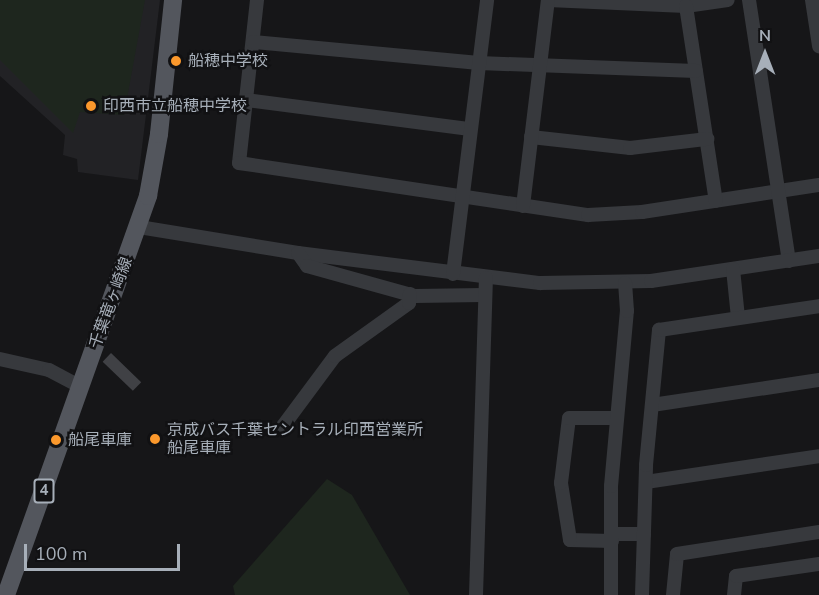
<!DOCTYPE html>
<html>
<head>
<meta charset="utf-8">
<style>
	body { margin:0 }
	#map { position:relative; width:819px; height:595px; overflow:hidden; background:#161618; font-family:"Nunito Sans","Noto Sans JP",sans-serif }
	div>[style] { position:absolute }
	.built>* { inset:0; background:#222225 }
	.green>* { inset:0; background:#1e261e }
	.building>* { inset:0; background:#404145; transform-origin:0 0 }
	.minor>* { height:14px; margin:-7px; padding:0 7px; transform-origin:7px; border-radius:7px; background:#37393d }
	.major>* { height:18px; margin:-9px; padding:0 9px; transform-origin:9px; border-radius:9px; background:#53565d }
	.dots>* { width:16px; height:16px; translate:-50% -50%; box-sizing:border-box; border:3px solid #111113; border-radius:50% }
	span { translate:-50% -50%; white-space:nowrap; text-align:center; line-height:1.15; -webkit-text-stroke:5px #111113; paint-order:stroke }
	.shield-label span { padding:2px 4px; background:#111113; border:2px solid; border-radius:4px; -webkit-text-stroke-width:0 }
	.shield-label { font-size:15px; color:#a7afb9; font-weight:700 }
	.poi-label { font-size:16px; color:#a7afb9 }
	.left { translate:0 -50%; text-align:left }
	.street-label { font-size:16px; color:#a7afb9 }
	.north { position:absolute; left:735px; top:24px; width:60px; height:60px; -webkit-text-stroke:4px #111113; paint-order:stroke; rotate:0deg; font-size:16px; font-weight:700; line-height:24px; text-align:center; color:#a7afb9 }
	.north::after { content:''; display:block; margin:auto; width:21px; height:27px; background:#a7afb9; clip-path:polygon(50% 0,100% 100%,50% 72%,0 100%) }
	.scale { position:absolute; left:24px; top:544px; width:156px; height:27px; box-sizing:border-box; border:3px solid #a7afb9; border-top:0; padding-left:8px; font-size:18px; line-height:21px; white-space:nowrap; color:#a7afb9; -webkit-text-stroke:4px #111113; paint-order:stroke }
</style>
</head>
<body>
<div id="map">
	<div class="built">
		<div style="clip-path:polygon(0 0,160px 0,138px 180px,78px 172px,77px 159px,63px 155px,65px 135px,0 76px)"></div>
	</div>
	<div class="green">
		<div style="clip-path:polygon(0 0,145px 0,124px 115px,80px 112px,73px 133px,0 60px)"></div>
		<div style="clip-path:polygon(327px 479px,352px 495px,410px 595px,235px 595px,233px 586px)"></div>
	</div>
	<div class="building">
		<div style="left:111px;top:353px;width:42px;height:12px;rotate:44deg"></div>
	</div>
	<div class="minor">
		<div style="left:257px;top:0;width:164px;rotate:96.3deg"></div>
		<div style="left:239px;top:163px;width:353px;rotate:8.5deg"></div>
		<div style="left:588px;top:215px;width:54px;rotate:-3.2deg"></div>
		<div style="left:642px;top:212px;width:179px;rotate:-8.7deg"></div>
		<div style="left:548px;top:0;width:138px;rotate:2.5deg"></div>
		<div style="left:686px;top:6px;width:42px;rotate:-8.1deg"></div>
		<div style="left:749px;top:0;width:264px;rotate:81.3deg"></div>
		<div style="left:812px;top:0;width:47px;rotate:81.3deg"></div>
		<div style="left:686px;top:6px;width:197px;rotate:81.3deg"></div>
		<div style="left:253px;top:42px;width:227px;rotate:5.3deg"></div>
		<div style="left:479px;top:63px;width:217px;rotate:2.1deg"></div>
		<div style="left:246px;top:100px;width:226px;rotate:7.4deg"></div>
		<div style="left:531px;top:137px;width:100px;rotate:6.3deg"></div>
		<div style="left:630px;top:148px;width:78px;rotate:-6.7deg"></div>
		<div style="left:523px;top:206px;width:208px;rotate:-83.1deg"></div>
		<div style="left:139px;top:227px;width:161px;rotate:9.3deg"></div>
		<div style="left:298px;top:253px;width:244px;rotate:7.1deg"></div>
		<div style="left:540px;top:283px;width:111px;rotate:-1deg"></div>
		<div style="left:651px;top:281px;width:170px;rotate:-8.5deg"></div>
		<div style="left:298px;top:253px;width:16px;rotate:55deg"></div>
		<div style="left:307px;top:266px;width:112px;rotate:15.5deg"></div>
		<div style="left:415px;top:296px;width:68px;rotate:-0.8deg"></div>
		<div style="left:733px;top:269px;width:48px;rotate:84.1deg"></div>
		<div style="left:453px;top:274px;width:276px;rotate:-82.9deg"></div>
		<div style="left:0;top:359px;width:50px;rotate:12.7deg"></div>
		<div style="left:49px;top:370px;width:36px;rotate:28deg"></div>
		<div style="left:652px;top:405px;width:169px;rotate:-8.5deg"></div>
		<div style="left:283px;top:426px;width:87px;rotate:-53.4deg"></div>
		<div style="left:335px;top:356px;width:91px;rotate:-35.6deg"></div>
		<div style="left:409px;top:303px;width:9px;rotate:-84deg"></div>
		<div style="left:646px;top:482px;width:175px;rotate:-8.5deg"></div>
		<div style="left:612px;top:534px;width:32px"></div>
		<div style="left:612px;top:541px;width:42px;rotate:-178.6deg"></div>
		<div style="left:570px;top:540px;width:58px;rotate:-99deg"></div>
		<div style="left:561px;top:483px;width:65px;rotate:-83deg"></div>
		<div style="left:569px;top:418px;width:46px"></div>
		<div style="left:476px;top:595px;width:317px;rotate:-88.2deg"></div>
		<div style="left:611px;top:595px;width:109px;rotate:-90deg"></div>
		<div style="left:611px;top:486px;width:176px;rotate:-84.8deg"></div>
		<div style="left:627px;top:311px;width:28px;rotate:-94deg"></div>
		<div style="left:642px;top:595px;width:130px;rotate:-88.2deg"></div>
		<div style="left:646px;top:465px;width:136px;rotate:-84.5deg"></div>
		<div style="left:659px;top:330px;width:162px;rotate:-8.5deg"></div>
		<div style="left:673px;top:595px;width:41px;rotate:-84.4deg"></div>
		<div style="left:677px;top:554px;width:144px;rotate:-8.8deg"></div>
		<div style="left:734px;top:595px;width:19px;rotate:-84deg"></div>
		<div style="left:736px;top:576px;width:84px;rotate:-8.2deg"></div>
	</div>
	<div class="major">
		<div style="left:6px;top:595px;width:424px;rotate:-70.4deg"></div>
		<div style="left:148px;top:196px;width:63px;rotate:-79.9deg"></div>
		<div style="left:159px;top:134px;width:135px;rotate:-84deg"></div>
	</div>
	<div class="dots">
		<div style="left:176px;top:61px;background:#fb982c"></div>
		<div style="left:91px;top:106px;background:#fb982c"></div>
		<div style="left:155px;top:439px;background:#fb982c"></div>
		<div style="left:56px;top:440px;background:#fb982c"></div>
	</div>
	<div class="shield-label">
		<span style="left:44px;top:491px">4</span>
	</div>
	<div class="poi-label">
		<span class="left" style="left:188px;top:61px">船穂中学校</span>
		<span class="left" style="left:103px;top:106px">印西市立船穂中学校</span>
		<span class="left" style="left:167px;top:439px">京成バス千葉セントラル印西営業所<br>船尾車庫</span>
		<span class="left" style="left:68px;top:440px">船尾車庫</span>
	</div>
	<div class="street-label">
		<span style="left:111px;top:303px;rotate:-70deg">千葉竜ヶ崎線</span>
	</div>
	<div class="north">N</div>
	<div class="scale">100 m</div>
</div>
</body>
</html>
